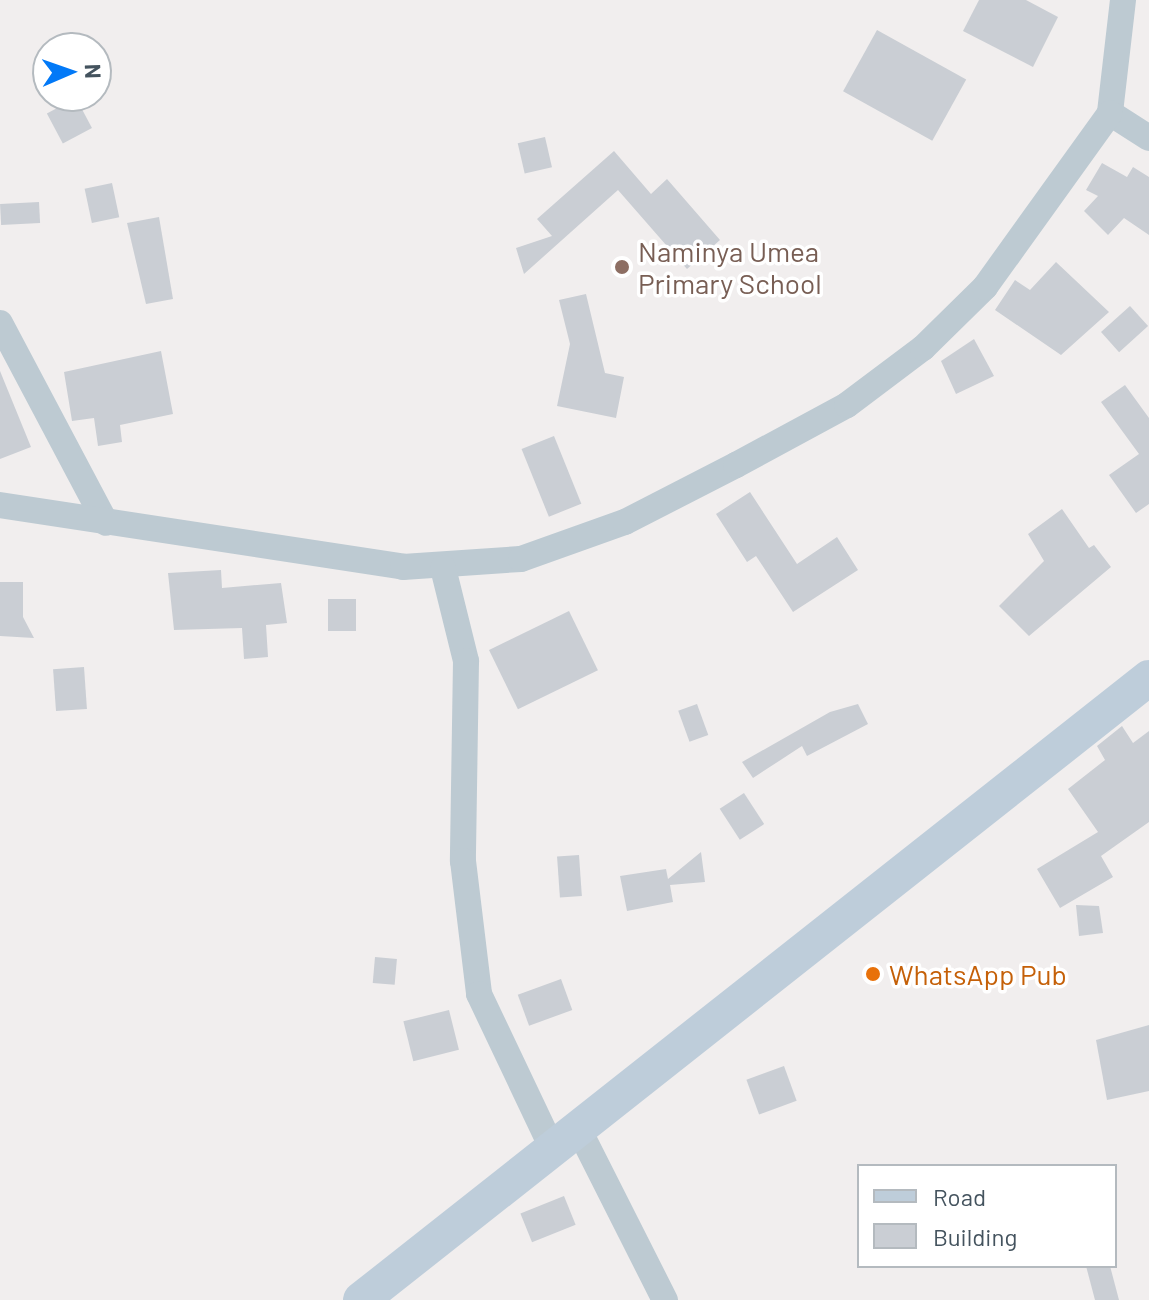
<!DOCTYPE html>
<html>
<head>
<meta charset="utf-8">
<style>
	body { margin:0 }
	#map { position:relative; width:1149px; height:1300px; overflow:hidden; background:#f1eeee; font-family:Barlow,sans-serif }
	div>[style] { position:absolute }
	.building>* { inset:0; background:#caced4; transform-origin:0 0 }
	.minor>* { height:26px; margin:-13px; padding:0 13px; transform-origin:13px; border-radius:13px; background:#bdcad2 }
	.secondary>* { height:36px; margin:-18px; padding:0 18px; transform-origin:18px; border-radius:18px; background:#becdda }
	.dots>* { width:22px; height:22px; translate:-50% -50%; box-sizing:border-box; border:4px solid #fff; border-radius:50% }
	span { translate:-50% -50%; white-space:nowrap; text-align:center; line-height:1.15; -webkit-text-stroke:7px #fff; paint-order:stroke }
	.education-label { font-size:28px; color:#785e54 }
	.left { translate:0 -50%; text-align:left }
	.food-label { font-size:28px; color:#c56008 }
	.legend { position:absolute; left:857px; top:1164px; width:260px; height:104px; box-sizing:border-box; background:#fff; border:2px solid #b4babf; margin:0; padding:10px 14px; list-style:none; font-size:24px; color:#44535e }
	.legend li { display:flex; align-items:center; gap:16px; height:40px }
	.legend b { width:40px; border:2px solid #b4babf }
	.north { position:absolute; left:32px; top:32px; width:80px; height:80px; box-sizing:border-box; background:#fff; border:2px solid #b4babf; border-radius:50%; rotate:88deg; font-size:22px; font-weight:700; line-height:32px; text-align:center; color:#44535e }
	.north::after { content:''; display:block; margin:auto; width:28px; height:36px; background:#0279f7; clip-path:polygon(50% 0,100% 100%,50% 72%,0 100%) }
</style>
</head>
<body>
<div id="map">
	<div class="building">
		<div style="clip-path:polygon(979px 0,1026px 0,1058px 17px,1033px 67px,963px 31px)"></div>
		<div style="left:877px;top:30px;width:102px;height:70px;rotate:29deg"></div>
		<div style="left:76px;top:98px;width:34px;height:33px;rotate:62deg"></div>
		<div style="left:545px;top:137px;width:31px;height:28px;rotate:77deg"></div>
		<div style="clip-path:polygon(614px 151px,651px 194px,667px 179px,720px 240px,687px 269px,618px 190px,524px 274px,516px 248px,552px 236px,537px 219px)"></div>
		<div style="clip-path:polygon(1102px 163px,1127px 177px,1133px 167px,1149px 177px,1149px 235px,1124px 218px,1108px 235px,1084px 211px,1098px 196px,1086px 190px)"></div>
		<div style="left:112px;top:183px;width:35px;height:28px;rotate:78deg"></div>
		<div style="left:39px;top:202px;width:21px;height:39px;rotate:87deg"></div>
		<div style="clip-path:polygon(159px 217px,173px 299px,146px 304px,127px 223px)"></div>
		<div style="clip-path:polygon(1056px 262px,1109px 312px,1061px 355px,995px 310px,1015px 280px,1030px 290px)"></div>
		<div style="clip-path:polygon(586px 294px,605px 373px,624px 377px,616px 418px,557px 406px,570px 344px,559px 300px)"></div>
		<div style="left:1130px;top:306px;width:27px;height:39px;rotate:48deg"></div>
		<div style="clip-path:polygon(974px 339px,994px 376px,956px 394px,941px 361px)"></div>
		<div style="clip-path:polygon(161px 351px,173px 414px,120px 425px,122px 442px,98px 446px,94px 418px,72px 421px,64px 372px)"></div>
		<div style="clip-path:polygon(0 371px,31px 447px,0 459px)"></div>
		<div style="clip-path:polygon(1125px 385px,1149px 418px,1149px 504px,1136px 513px,1109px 475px,1139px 454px,1101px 402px)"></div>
		<div style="left:554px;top:436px;width:73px;height:35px;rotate:68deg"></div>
		<div style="clip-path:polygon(750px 492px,797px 564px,837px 537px,858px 570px,793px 612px,756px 556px,747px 562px,716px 514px)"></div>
		<div style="clip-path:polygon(1062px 509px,1089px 548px,1094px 545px,1111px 567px,1029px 636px,999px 606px,1044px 561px,1028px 534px)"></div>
		<div style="clip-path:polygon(221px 570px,222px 588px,281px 583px,287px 623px,266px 625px,268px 657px,244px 659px,242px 628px,174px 630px,168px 573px)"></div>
		<div style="clip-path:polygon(0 582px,23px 582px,23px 617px,34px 638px,0 636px)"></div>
		<div style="left:328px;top:599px;width:28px;height:32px"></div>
		<div style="left:569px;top:611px;width:66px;height:89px;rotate:64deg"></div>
		<div style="left:84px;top:667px;width:42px;height:31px;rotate:86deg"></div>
		<div style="left:697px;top:704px;width:33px;height:20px;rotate:70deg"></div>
		<div style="clip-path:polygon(858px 704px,868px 724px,807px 756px,802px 746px,753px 778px,742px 762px,830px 712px)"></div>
		<div style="clip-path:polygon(1122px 726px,1133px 743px,1149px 731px,1149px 822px,1101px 856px,1113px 877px,1060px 908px,1037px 869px,1098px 832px,1068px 789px,1105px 760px,1097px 746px)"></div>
		<div style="left:744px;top:793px;width:37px;height:29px;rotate:57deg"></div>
		<div style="clip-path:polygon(701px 852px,705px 882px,670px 885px,673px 902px,627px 911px,620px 876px,666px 869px,668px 879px)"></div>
		<div style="left:579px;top:855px;width:41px;height:22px;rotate:86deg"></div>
		<div style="clip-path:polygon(1076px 905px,1099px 906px,1103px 933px,1079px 936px)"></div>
		<div style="left:375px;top:957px;width:22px;height:26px;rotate:5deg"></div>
		<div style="left:561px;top:979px;width:33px;height:46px;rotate:70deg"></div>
		<div style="left:449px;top:1010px;width:41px;height:47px;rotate:76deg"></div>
		<div style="clip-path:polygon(1149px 1025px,1149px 1091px,1107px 1100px,1096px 1040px)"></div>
		<div style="left:784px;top:1066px;width:37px;height:40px;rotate:70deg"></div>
		<div style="left:564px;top:1196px;width:31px;height:47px;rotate:68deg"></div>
		<div style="clip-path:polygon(1086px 1266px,1110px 1266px,1119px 1300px,1095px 1300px)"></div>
	</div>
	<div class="minor">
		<div style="left:1123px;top:0;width:114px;rotate:96.6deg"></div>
		<div style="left:1110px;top:113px;width:46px;rotate:32.7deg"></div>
		<div style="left:0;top:323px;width:226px;rotate:62.1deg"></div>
		<div style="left:0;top:505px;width:408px;rotate:8.7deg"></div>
		<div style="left:403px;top:567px;width:118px;rotate:-3.9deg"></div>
		<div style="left:521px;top:559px;width:110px;rotate:-19.6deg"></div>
		<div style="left:625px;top:522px;width:125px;rotate:-27.2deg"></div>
		<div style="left:736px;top:465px;width:126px;rotate:-28.4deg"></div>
		<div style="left:847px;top:405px;width:95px;rotate:-36.9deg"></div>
		<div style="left:923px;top:348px;width:87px;rotate:-44.5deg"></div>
		<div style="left:985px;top:287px;width:214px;rotate:-54.3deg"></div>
		<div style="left:443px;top:568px;width:96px;rotate:76.1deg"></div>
		<div style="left:466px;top:661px;width:200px;rotate:90.9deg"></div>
		<div style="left:463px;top:861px;width:134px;rotate:83.1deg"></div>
		<div style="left:479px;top:994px;width:170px;rotate:64.6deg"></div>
		<div style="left:578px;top:1128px;width:193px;rotate:63.2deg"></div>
	</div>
	<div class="secondary">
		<div style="left:361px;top:1300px;width:1004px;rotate:-38.29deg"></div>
	</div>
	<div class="dots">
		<div style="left:622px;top:267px;background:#8d6e63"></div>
		<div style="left:873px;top:974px;background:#e8710a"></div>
	</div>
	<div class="education-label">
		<span class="left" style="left:638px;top:267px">Naminya Umea<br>Primary School</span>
	</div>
	<div class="food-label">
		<span class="left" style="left:889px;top:974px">WhatsApp Pub</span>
	</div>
	<ul class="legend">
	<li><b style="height:10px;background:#becdda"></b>Road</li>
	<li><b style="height:22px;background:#caced4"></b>Building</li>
	</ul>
	<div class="north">N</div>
</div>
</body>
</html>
